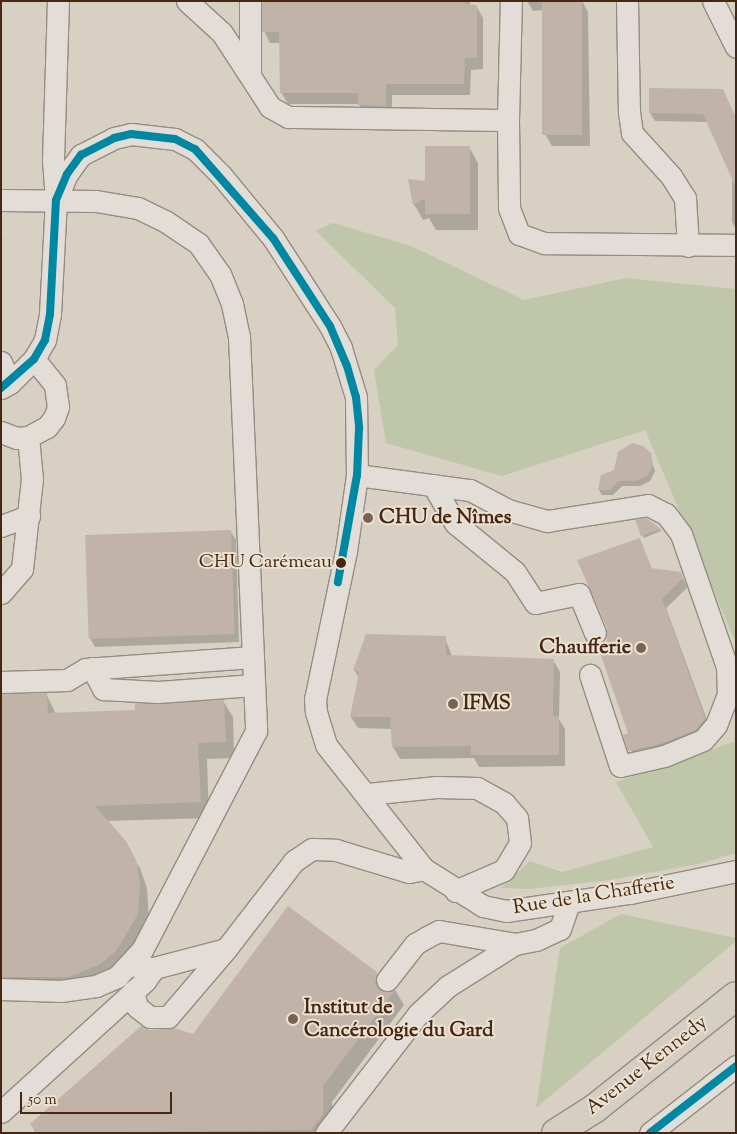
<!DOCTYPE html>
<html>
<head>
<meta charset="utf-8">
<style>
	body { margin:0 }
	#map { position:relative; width:737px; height:1134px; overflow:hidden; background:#d8d0c3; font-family:"Sorts Mill Goudy",serif }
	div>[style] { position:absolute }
	.green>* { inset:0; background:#c0c6a9 }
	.shadow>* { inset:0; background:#0003; transform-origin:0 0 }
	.building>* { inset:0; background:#c2b3a8; transform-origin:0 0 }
	.roads { filter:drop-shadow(1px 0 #958c82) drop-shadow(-1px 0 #958c82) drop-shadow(0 1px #958c82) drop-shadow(0 -1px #958c82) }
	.minor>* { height:21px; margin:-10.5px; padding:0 10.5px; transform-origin:10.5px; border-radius:10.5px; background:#e2ded7 }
	.major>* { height:28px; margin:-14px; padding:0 14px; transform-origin:14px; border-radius:14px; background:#d5cec2 }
	.bus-1>* { height:8px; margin:-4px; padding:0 4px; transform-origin:4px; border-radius:4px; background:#0088a3 }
	.dots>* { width:14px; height:14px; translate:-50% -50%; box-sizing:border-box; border:2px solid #ece2d2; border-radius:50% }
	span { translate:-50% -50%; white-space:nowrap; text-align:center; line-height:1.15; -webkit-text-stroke:4px #ece2d2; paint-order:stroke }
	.bus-label { font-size:19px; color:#462714 }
	.right { translate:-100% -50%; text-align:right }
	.poi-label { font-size:20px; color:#462714; font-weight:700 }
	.left { translate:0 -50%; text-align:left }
	.street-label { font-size:20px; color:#462714 }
	.frame { position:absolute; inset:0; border:2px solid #462714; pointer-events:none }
	.scale { position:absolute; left:20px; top:1092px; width:152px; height:22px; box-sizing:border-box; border:2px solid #462714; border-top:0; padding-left:6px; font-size:15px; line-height:18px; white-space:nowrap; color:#462714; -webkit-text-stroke:4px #ece2d2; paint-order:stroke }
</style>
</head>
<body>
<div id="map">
	<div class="green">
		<div style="clip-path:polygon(333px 223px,411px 246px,524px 300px,626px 278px,736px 289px,736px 643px,645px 430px,502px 476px,386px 443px,374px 370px,398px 345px,395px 308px,316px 231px)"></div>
		<div style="clip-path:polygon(736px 741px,736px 853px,698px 864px,610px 880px,528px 889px,501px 888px,530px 861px,562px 872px,653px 847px,616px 782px)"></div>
		<div style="clip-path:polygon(621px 914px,736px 938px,736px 941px,536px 1108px,560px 948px)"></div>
	</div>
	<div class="shadow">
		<div style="clip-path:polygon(262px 1px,470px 1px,470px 6px,476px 6px,483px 18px,483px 69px,471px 70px,470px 95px,392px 95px,392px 117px,366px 117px,359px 104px,288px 104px,281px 92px,281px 43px,270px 43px,264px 31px)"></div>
		<div style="clip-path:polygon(527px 1px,582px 1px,588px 12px,590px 146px,552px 146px,545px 134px,544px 10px,533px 11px)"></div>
		<div style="clip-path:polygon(722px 90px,736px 118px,736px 229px,732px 222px,732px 177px,708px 122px,655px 121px,650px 113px)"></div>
		<div style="clip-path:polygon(469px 147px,478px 163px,478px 230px,436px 230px,429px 218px,423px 220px,414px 204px,426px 183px)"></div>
		<div style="left:1px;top:236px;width:4px;height:68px;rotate:63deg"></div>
		<div style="clip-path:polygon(650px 454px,655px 471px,650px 481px,640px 486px,622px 486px,613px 495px,602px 495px,599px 490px,602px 476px)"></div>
		<div style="clip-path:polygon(637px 521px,660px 529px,661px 531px,644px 538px)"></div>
		<div style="clip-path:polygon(230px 531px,236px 540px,239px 642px,95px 647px,90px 638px)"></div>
		<div style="clip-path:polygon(640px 540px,652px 569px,680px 573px,685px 582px,687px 588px,666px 608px,710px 728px,635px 760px,625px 736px,630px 734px,609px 648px)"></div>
		<div style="clip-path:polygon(445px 638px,452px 656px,553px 660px,560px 672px,559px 719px,565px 729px,565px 766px,479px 767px,474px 758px,400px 759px,393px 747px,392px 729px,358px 728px,351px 717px,359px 678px,354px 670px)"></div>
		<div style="clip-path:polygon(1px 694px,46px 694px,56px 714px,136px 711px,223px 701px,233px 717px,234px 758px,207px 759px,209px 818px,106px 821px,140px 868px,147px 888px,149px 920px,143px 941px,108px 981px,1px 985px)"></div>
		<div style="clip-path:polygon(376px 973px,385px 994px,395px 990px,404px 1005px,332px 1102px,334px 1121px,329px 1133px,36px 1133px,31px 1124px,150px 1031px,193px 1036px)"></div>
	</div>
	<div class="building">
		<div style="clip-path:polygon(262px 1px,465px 1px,465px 4px,477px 5px,477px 58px,465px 58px,464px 84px,386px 84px,386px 106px,358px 105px,358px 93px,280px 93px,279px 32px,262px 32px)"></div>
		<div style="left:542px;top:1px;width:40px;height:134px"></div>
		<div style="clip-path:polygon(649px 88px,723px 89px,736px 118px,736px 188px,703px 114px,649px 113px)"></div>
		<div style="clip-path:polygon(425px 146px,470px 146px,470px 214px,425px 214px,425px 199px,413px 205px,408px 179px,425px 181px)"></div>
		<div style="clip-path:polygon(632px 443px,643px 446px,651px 453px,653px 465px,648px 475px,636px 481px,619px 481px,610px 490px,598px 490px,601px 475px,614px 470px,618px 452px)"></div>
		<div style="clip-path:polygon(646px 518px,661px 529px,641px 536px,635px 520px)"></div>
		<div style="left:231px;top:530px;width:104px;height:146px;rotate:88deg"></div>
		<div style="clip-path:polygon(640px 538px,651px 568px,681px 572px,683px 578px,662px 599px,705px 718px,696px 730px,660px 744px,628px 751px,623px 735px,628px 733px,599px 650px,607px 647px,607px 628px,577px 560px)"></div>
		<div style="clip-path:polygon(366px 634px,446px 636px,446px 655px,554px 659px,553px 716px,559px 716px,559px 755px,471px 755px,471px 746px,392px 747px,390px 717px,350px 717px,359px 672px,353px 670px)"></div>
		<div style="clip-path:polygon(47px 693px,48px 713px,135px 710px,135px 703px,224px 700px,226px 742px,198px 743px,201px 802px,95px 806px,126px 841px,136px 860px,140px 882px,138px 914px,116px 951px,99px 965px,69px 977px,1px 977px,1px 694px)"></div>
		<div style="clip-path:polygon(288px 906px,377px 972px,375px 984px,380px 990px,386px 992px,396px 989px,323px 1086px,323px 1114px,311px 1130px,38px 1133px,30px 1124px,141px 1026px,150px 1030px,174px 1028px,193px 1034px)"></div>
	</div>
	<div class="roads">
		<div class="minor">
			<div style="left:187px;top:1px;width:47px;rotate:42.4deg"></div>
			<div style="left:222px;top:33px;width:88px;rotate:57deg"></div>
			<div style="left:270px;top:107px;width:21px;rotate:29deg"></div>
			<div style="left:288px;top:117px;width:220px;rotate:0.8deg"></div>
			<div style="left:508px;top:120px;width:88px;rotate:89.3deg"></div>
			<div style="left:509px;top:208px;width:28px;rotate:69deg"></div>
			<div style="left:519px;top:234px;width:27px;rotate:20deg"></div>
			<div style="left:544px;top:243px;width:192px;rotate:0.6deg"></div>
			<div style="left:250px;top:1px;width:73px;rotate:90deg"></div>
			<div style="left:627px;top:1px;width:111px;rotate:89deg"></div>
			<div style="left:629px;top:112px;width:21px;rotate:82deg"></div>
			<div style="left:632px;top:133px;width:58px;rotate:47.8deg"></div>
			<div style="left:671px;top:176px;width:26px;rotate:58deg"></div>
			<div style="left:685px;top:198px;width:48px;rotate:86.4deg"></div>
			<div style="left:713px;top:1px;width:51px;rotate:63.4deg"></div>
			<div style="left:508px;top:120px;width:119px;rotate:-88.6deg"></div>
			<div style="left:1px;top:200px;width:95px;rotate:0.6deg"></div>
			<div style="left:96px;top:201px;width:43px;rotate:9.5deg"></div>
			<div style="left:138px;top:208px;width:30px;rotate:26deg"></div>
			<div style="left:165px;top:221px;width:40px;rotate:34deg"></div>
			<div style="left:198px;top:243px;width:38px;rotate:55deg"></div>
			<div style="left:220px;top:274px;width:32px;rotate:68deg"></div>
			<div style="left:232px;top:304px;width:34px;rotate:78deg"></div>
			<div style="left:239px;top:337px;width:394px;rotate:87.5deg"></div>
			<div style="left:256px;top:731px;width:247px;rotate:117.5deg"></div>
			<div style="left:142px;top:950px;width:37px;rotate:133deg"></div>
			<div style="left:117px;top:977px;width:23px;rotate:157deg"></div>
			<div style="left:96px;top:986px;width:34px;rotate:172deg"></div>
			<div style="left:62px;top:991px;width:61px;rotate:-178.1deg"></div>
			<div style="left:56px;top:200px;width:28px;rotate:-67deg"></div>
			<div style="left:67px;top:174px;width:24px;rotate:-54deg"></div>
			<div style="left:81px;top:155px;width:37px;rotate:-27deg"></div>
			<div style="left:114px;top:138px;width:17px;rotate:-13deg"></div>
			<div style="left:131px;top:134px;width:44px;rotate:6.5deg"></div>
			<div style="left:175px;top:139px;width:22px;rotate:27deg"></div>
			<div style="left:195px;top:149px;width:37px;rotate:45deg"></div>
			<div style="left:221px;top:175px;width:82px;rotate:50.5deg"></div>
			<div style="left:273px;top:238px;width:105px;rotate:57.1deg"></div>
			<div style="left:330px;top:326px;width:25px;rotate:63deg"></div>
			<div style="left:341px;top:348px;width:51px;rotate:73deg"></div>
			<div style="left:356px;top:397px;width:78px;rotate:89.3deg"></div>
			<div style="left:357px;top:475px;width:77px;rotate:98.2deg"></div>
			<div style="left:346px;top:551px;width:151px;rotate:101.8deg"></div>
			<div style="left:315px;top:699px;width:13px;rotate:86deg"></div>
			<div style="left:316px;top:712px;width:34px;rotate:73deg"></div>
			<div style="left:326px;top:745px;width:158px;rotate:51.7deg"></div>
			<div style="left:424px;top:869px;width:70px;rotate:32.1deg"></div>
			<div style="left:483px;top:906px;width:24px;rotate:12deg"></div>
			<div style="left:506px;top:911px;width:125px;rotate:-8.3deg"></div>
			<div style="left:630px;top:893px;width:108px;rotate:-11.7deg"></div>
			<div style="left:1px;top:362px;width:23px;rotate:67deg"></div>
			<div style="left:1px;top:388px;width:10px;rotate:-29deg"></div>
			<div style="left:10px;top:383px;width:34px;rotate:-45deg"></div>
			<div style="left:34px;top:359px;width:22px;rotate:-60deg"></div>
			<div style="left:45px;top:340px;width:26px;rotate:-79deg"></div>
			<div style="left:50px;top:314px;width:114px;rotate:-87deg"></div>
			<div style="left:56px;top:200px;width:40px;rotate:-94.3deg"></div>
			<div style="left:53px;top:160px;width:159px;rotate:-88.2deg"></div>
			<div style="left:1px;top:432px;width:17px;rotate:21deg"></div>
			<div style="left:17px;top:438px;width:11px;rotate:-5deg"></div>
			<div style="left:28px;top:437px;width:21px;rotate:-28deg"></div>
			<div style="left:47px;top:427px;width:11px;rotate:-52deg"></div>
			<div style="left:54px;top:418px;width:12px;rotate:-70deg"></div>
			<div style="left:58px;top:407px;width:22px;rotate:-98deg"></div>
			<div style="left:55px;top:385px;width:33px;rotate:-129deg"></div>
			<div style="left:357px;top:475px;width:114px;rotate:7.6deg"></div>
			<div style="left:470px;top:490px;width:43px;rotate:27.8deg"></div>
			<div style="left:508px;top:510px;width:41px;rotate:15.8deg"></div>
			<div style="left:547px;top:521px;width:102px;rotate:-9deg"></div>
			<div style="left:648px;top:505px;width:20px;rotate:27deg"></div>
			<div style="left:666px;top:514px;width:25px;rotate:53deg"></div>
			<div style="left:681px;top:534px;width:141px;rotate:70.9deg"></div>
			<div style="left:727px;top:667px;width:27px;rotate:88deg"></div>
			<div style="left:728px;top:694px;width:33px;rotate:111deg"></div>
			<div style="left:716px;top:725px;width:20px;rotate:131deg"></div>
			<div style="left:703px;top:740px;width:42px;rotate:157.7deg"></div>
			<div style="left:664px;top:756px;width:45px;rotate:167.2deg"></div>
			<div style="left:620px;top:766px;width:96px;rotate:-108.2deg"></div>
			<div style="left:433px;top:485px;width:44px;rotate:59.9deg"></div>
			<div style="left:455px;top:523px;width:77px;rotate:39.2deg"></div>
			<div style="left:515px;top:572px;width:37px;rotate:57deg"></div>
			<div style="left:535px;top:603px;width:45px;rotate:-11.6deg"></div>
			<div style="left:579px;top:594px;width:42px;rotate:67.7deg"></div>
			<div style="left:1px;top:526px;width:30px;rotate:-20deg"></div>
			<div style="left:1px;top:593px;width:32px;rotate:-49deg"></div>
			<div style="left:22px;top:569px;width:91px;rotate:-83.7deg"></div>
			<div style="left:32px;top:479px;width:42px;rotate:-95.4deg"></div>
			<div style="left:92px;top:668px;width:24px;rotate:62deg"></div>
			<div style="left:103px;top:689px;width:55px;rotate:3.1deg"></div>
			<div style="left:158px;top:692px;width:96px;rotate:-4.2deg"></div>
			<div style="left:1px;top:682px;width:66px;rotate:-1.7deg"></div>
			<div style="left:67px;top:680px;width:21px;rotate:-31deg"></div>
			<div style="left:85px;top:669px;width:168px;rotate:-4.1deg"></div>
			<div style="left:367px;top:794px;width:70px;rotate:-5.7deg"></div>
			<div style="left:437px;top:787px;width:40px;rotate:1.4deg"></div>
			<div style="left:477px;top:788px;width:31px;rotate:29deg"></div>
			<div style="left:504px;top:803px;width:20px;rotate:49deg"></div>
			<div style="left:517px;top:818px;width:25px;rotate:83deg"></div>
			<div style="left:520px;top:843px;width:31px;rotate:121deg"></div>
			<div style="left:504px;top:870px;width:53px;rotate:156.8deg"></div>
			<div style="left:128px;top:965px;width:26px;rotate:7deg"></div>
			<div style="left:154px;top:968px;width:74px;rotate:-14.8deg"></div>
			<div style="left:226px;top:949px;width:111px;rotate:-52.3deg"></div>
			<div style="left:294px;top:861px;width:22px;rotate:-34deg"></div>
			<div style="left:312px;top:849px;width:24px;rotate:2deg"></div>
			<div style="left:336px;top:850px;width:76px;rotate:16.8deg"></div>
			<div style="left:409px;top:872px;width:15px;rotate:-11deg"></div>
			<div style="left:387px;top:980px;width:46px;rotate:-52.1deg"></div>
			<div style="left:415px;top:944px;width:14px;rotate:-30deg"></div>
			<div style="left:427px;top:937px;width:13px;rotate:-27deg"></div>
			<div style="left:439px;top:931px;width:77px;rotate:9.7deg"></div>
			<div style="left:515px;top:944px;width:21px;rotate:-11deg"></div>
			<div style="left:536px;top:940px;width:26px;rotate:-25deg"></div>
			<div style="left:560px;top:929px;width:28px;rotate:-71deg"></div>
			<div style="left:133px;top:991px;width:16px;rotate:76deg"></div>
			<div style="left:137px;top:1007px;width:16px;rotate:38deg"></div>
			<div style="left:150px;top:1017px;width:18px"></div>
			<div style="left:168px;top:1017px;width:89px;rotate:-49.5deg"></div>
			<div style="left:1px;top:1112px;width:195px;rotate:-42.3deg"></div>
			<div style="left:145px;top:981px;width:16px;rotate:-55deg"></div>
			<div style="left:326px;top:1133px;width:150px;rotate:-52.3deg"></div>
			<div style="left:418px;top:1014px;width:41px;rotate:-43deg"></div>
			<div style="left:448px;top:986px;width:79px;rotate:-32.1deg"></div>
			<div style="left:650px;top:1133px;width:109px;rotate:-37.9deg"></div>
		</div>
		<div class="major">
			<div style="left:556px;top:1133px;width:45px;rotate:-32.3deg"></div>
			<div style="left:594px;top:1109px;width:181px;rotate:-38.5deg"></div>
		</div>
	</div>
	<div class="bus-1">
		<div style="left:1px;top:388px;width:44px;rotate:-41.3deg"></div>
		<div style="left:34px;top:359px;width:22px;rotate:-60deg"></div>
		<div style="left:45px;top:340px;width:26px;rotate:-79deg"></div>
		<div style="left:50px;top:314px;width:114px;rotate:-87deg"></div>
		<div style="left:56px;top:200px;width:28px;rotate:-67deg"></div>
		<div style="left:67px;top:174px;width:24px;rotate:-54deg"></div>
		<div style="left:81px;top:155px;width:37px;rotate:-27deg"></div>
		<div style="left:114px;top:138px;width:17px;rotate:-13deg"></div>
		<div style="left:131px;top:134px;width:44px;rotate:6.5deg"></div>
		<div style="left:175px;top:139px;width:22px;rotate:27deg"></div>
		<div style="left:195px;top:149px;width:118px;rotate:48.8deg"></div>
		<div style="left:273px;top:238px;width:105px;rotate:57.1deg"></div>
		<div style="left:330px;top:326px;width:43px;rotate:67deg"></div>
		<div style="left:347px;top:366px;width:32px;rotate:74deg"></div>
		<div style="left:356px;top:397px;width:31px;rotate:84deg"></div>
		<div style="left:359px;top:428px;width:47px;rotate:92.4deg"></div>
		<div style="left:357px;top:475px;width:109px;rotate:100.1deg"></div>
		<div style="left:650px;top:1133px;width:109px;rotate:-37.9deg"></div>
	</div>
	<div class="dots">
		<div style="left:368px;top:518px;background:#796251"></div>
		<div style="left:341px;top:563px;background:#462714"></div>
		<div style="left:641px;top:648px;background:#796251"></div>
		<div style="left:453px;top:704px;background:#796251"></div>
		<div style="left:293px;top:1019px;background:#796251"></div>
	</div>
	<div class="bus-label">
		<span class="right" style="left:332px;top:563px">CHU Carémeau</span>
	</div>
	<div class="poi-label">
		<span class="left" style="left:379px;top:518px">CHU de Nîmes</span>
		<span class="right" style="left:631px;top:648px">Chaufferie</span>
		<span class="left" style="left:463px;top:704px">IFMS</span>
		<span class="left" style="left:304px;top:1020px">Institut de<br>Cancérologie du Gard</span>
	</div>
	<div class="street-label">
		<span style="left:594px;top:896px;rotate:-9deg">Rue de la Chafferie</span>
		<span style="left:647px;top:1066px;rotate:-38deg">Avenue Kennedy</span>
	</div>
	<div class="frame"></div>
	<div class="scale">50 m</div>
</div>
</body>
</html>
